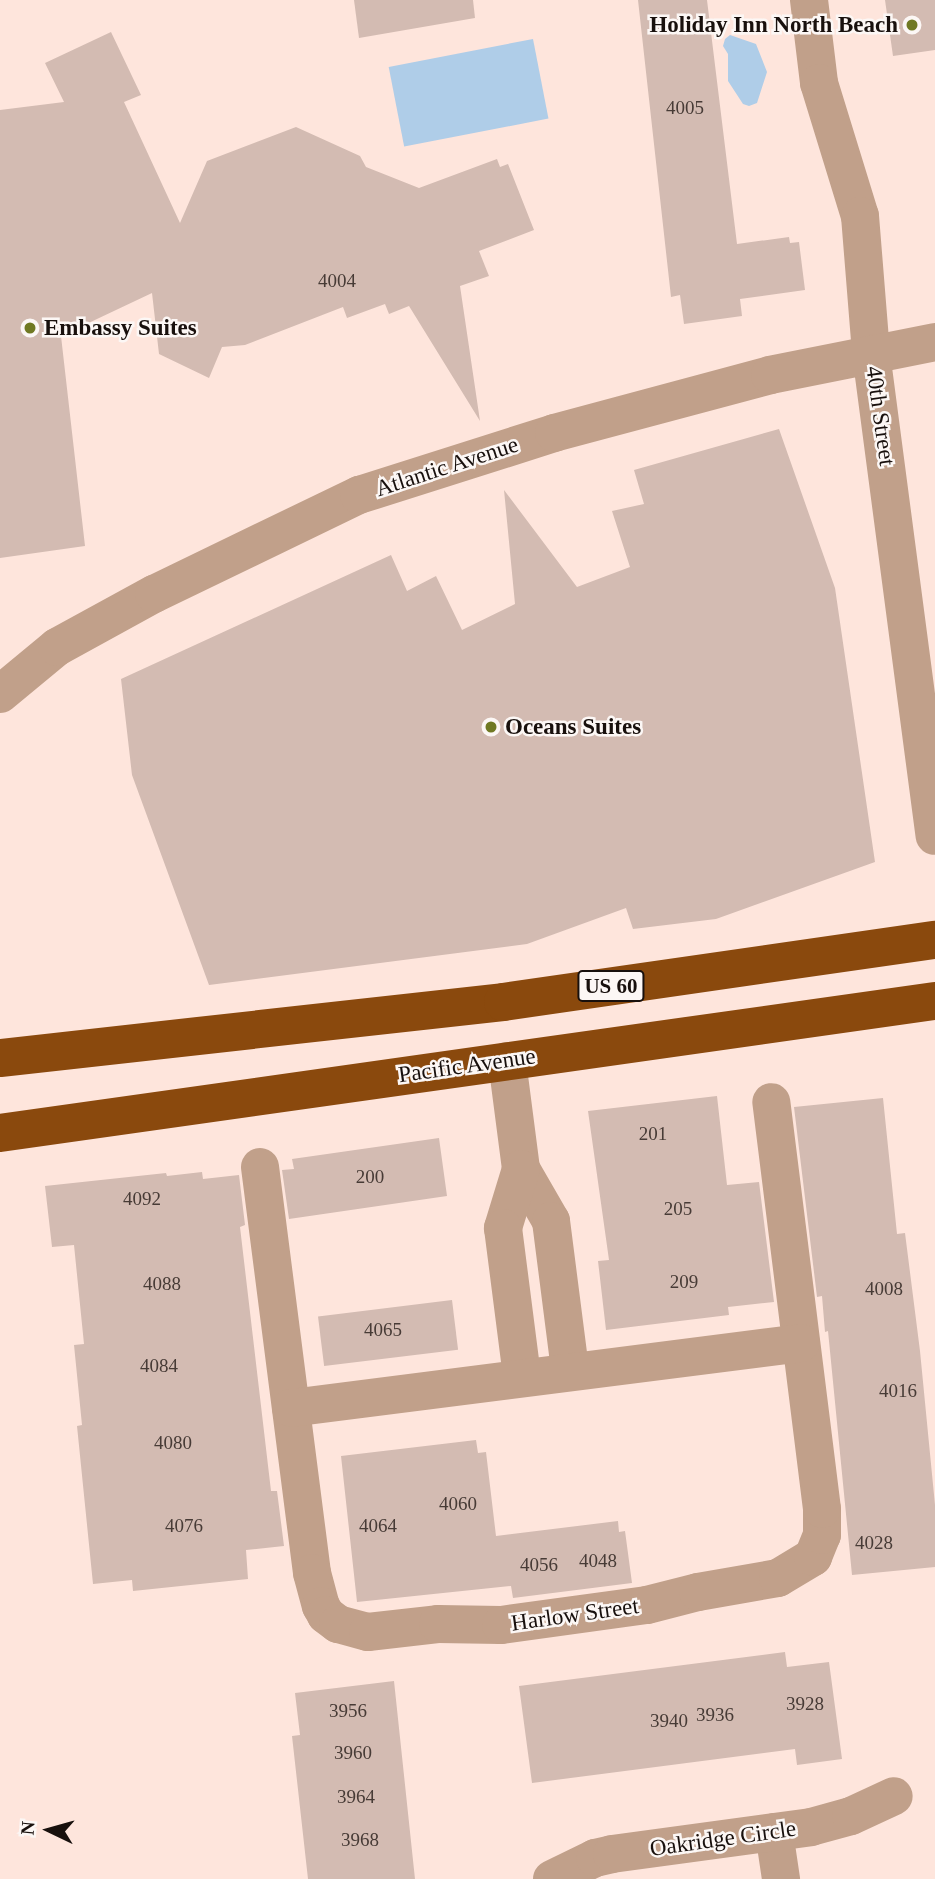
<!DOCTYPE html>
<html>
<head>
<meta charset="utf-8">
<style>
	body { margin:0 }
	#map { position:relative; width:935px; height:1879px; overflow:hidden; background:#fee5dc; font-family:Georgia,serif }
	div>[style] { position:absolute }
	.water>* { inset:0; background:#afcde8; transform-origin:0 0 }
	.building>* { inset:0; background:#d3bbb2; transform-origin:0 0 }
	.minor>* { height:38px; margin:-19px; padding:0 19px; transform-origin:19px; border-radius:19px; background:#c1a08a }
	.highway>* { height:38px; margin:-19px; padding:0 19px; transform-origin:19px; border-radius:19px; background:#8a490d }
	.dots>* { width:19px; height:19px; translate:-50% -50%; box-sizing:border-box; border:4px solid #fcf7f5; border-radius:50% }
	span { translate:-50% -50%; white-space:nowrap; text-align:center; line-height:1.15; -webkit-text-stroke:5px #fcf7f5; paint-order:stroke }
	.number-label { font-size:19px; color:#473b36 }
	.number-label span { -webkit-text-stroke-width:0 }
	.shield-label span { padding:2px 5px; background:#fcf7f5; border:2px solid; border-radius:5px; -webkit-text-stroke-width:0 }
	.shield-label { font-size:21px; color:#18100d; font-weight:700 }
	.poi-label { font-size:23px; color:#18100d; font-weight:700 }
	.right { translate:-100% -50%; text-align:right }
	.left { translate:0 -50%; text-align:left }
	.street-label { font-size:23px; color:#18100d }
	.north { position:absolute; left:14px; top:1795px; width:70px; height:70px; -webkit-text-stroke:5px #fcf7f5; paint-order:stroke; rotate:275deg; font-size:19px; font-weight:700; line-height:28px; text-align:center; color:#18100d }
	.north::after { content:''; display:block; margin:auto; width:24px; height:32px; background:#18100d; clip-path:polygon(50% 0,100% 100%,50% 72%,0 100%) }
</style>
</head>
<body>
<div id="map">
	<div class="water">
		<div style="clip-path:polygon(730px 35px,756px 44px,767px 72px,757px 103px,749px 106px,743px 104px,728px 81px,728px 54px,723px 46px,725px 39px)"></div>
		<div style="left:533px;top:39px;width:81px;height:147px;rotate:79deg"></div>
	</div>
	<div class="building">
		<div style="clip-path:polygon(354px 0,473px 0,475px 18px,359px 38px)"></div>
		<div style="clip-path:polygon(638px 0,707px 0,737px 244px,789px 237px,790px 243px,799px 242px,805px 290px,740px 299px,742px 316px,684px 324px,680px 295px,671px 297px)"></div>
		<div style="clip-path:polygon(885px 0,935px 0,935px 50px,893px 56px)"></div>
		<div style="clip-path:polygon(111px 32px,141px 95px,124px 102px,180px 223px,207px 161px,296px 127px,360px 156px,366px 167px,419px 188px,497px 159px,500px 167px,508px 164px,534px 230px,479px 251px,489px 276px,460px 286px,480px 421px,409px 306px,389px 314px,385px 304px,347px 318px,343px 307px,245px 345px,222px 347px,209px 378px,159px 354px,152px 293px,61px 336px,85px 546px,0 558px,0 110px,64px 102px,45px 63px)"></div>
		<div style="clip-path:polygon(779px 429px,835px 588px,875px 862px,716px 919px,633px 929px,626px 908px,527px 944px,209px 985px,132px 775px,121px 679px,391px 555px,407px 591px,436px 576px,462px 630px,515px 604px,504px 490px,577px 587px,630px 567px,612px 511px,644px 504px,634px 470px)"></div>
		<div style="clip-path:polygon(717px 1096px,727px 1185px,759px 1182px,774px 1302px,728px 1307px,729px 1315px,606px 1330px,598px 1261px,609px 1260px,588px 1111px)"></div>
		<div style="clip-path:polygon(883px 1098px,897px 1234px,905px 1233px,920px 1351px,935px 1505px,935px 1567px,852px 1575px,828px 1331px,825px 1332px,822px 1296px,817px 1297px,794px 1107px)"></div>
		<div style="clip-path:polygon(439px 1138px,447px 1196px,289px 1219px,282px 1170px,294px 1169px,292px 1159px)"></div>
		<div style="clip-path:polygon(202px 1172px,203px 1179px,239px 1175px,245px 1225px,240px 1227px,271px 1491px,277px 1491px,284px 1546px,246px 1550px,248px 1579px,133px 1591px,132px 1580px,93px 1584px,77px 1426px,82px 1425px,74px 1345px,84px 1344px,74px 1245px,52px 1247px,45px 1186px,166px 1173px,167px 1176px)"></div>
		<div style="left:452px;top:1300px;width:50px;height:135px;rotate:83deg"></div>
		<div style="clip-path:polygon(476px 1440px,478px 1453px,486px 1452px,496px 1536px,618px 1521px,619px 1532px,625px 1531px,632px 1583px,513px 1598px,511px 1586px,357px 1602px,341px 1456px)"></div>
		<div style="clip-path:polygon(785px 1652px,787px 1667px,829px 1662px,842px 1759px,797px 1765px,795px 1749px,532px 1783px,519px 1686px)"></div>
		<div style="clip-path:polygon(394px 1681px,415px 1879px,308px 1879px,292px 1736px,300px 1735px,295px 1693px)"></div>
	</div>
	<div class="minor">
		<div style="left:809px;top:0;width:84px;rotate:83.1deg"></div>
		<div style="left:819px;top:83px;width:139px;rotate:72.9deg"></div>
		<div style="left:860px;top:216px;width:137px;rotate:85.4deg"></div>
		<div style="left:871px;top:353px;width:487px;rotate:82.5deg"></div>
		<div style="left:0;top:694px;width:74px;rotate:-39.5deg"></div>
		<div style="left:57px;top:647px;width:111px;rotate:-28.7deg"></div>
		<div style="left:154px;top:594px;width:228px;rotate:-25.8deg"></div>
		<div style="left:359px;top:495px;width:205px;rotate:-17.6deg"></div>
		<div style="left:554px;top:433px;width:224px;rotate:-15deg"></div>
		<div style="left:770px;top:375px;width:168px;rotate:-11.3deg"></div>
		<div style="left:507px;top:1061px;width:109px;rotate:82.6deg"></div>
		<div style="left:521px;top:1169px;width:60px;rotate:60deg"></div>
		<div style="left:551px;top:1221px;width:150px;rotate:82.7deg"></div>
		<div style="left:260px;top:1167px;width:409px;rotate:82.7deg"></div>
		<div style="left:312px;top:1573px;width:34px;rotate:75deg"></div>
		<div style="left:321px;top:1606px;width:10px;rotate:61deg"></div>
		<div style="left:326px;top:1615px;width:15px;rotate:37deg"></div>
		<div style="left:338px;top:1624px;width:31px;rotate:15deg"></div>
		<div style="left:368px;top:1632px;width:70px;rotate:-6.5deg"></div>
		<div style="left:438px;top:1624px;width:63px;rotate:0.9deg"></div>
		<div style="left:501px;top:1625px;width:147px;rotate:-7.8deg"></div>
		<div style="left:647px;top:1605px;width:53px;rotate:-14.3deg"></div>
		<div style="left:698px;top:1592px;width:81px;rotate:-9.9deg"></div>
		<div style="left:778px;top:1578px;width:41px;rotate:-31deg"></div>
		<div style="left:813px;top:1557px;width:24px;rotate:-68deg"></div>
		<div style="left:822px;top:1535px;width:26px;rotate:-90deg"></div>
		<div style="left:822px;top:1509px;width:410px;rotate:-97.1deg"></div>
		<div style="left:521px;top:1169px;width:62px;rotate:107deg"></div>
		<div style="left:503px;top:1228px;width:150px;rotate:82.7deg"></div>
		<div style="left:291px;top:1408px;width:514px;rotate:-7.26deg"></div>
		<div style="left:774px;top:1832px;width:48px;rotate:81.5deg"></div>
		<div style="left:552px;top:1879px;width:48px;rotate:-26deg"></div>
		<div style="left:595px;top:1858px;width:17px;rotate:-13deg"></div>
		<div style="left:612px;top:1854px;width:201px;rotate:-7.7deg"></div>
		<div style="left:811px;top:1827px;width:41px;rotate:-15.4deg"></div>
		<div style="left:851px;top:1816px;width:47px;rotate:-24.9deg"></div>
	</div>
	<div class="highway">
		<div style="left:0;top:1058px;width:506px;rotate:-6.35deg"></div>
		<div style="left:503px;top:1002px;width:436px;rotate:-8.2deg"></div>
		<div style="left:0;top:1133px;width:944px;rotate:-8.04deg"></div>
	</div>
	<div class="dots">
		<div style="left:912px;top:25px;background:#707923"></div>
		<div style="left:30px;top:328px;background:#707923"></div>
		<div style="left:491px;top:727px;background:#707923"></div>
	</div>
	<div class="number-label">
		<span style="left:685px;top:108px">4005</span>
		<span style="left:337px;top:281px">4004</span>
		<span style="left:653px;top:1134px">201</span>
		<span style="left:370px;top:1177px">200</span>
		<span style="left:142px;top:1199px">4092</span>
		<span style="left:678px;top:1209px">205</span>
		<span style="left:684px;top:1282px">209</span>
		<span style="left:162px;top:1284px">4088</span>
		<span style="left:884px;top:1289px">4008</span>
		<span style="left:383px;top:1330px">4065</span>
		<span style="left:159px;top:1366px">4084</span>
		<span style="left:898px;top:1391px">4016</span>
		<span style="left:173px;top:1443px">4080</span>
		<span style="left:458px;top:1504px">4060</span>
		<span style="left:184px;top:1526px">4076</span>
		<span style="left:378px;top:1526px">4064</span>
		<span style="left:874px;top:1543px">4028</span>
		<span style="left:598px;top:1561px">4048</span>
		<span style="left:539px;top:1565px">4056</span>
		<span style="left:805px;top:1704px">3928</span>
		<span style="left:348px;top:1711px">3956</span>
		<span style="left:715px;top:1715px">3936</span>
		<span style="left:669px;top:1721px">3940</span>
		<span style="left:353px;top:1753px">3960</span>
		<span style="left:356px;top:1797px">3964</span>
		<span style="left:360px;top:1840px">3968</span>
	</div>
	<div class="shield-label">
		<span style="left:611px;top:986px">US 60</span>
	</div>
	<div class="poi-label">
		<span class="right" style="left:898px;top:25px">Holiday Inn North Beach</span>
		<span class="left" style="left:44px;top:328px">Embassy Suites</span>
		<span class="left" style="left:505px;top:727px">Oceans Suites</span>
	</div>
	<div class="street-label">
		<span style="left:880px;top:416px;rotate:82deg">40th Street</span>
		<span style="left:447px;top:467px;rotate:-18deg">Atlantic Avenue</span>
		<span style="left:467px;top:1066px;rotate:-8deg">Pacific Avenue</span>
		<span style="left:575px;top:1615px;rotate:-8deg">Harlow Street</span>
		<span style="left:723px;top:1839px;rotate:-8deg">Oakridge Circle</span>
	</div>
	<div class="north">N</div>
</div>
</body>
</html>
